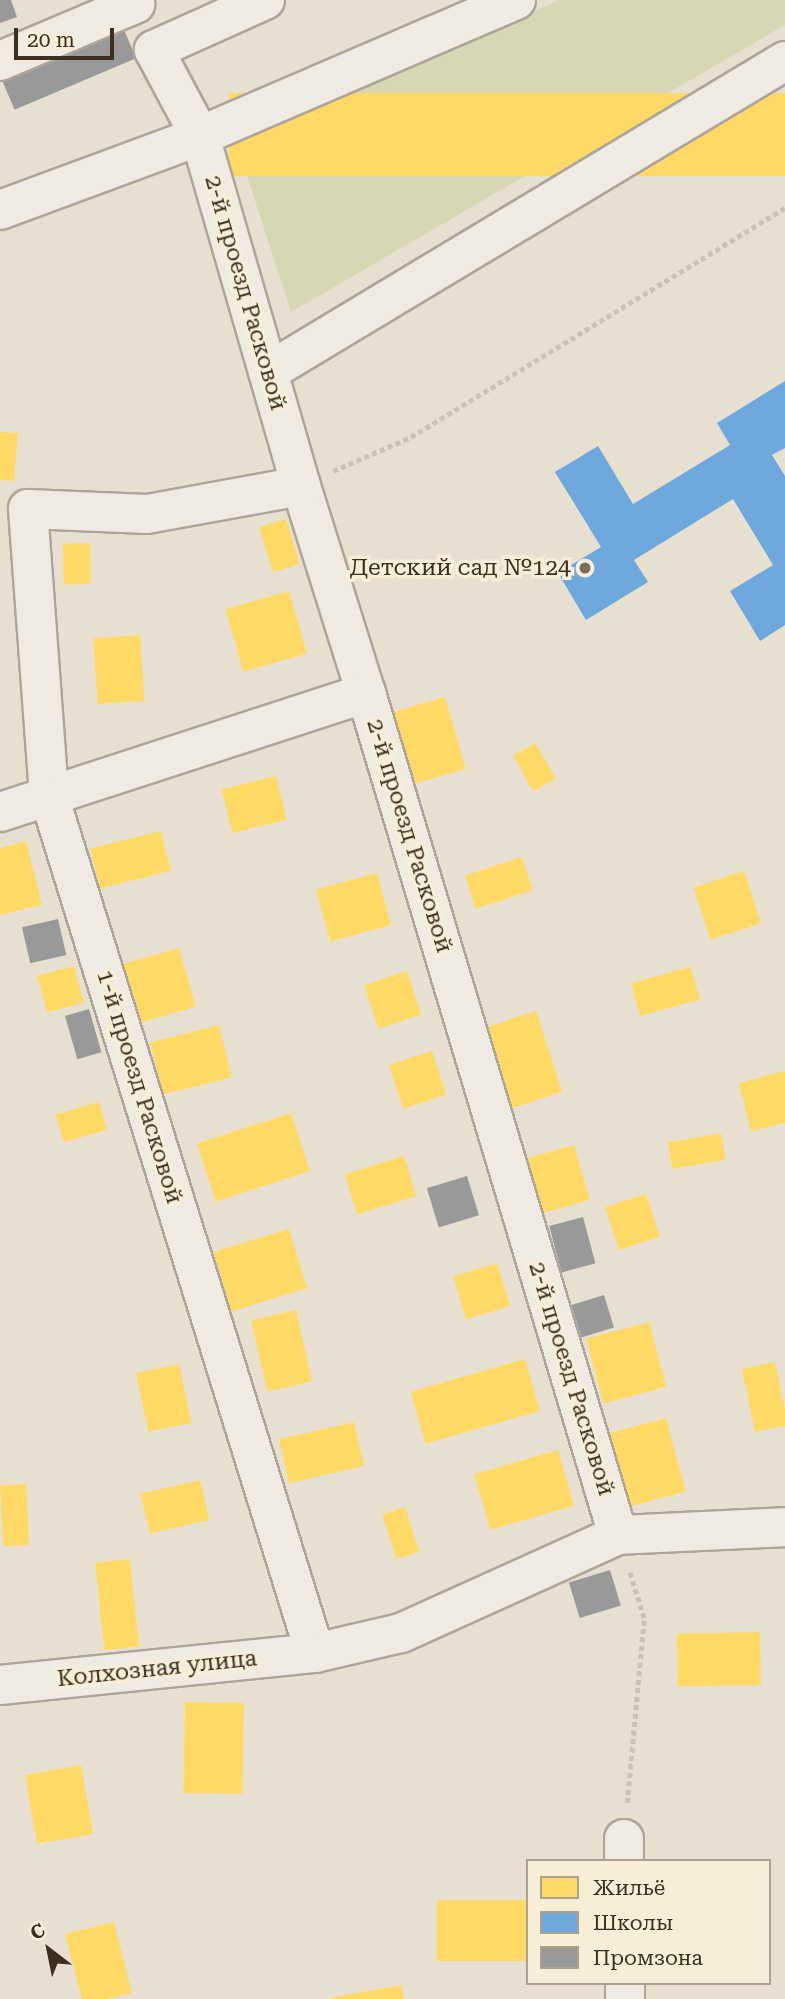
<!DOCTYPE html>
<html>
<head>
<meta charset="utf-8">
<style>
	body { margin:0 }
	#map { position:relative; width:785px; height:1999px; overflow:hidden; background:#e7e0d1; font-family:"Roboto Serif",serif }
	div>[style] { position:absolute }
	.green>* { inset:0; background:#d6d7b3 }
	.homes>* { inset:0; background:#ffd966; transform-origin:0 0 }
	.schools>* { inset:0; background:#6fa8dc }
	.industry>* { inset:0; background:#999; transform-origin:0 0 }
	.path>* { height:4.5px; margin-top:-2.25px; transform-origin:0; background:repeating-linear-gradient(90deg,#c8c2b9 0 5px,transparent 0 8.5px) }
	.roads { filter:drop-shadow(2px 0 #ada599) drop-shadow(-2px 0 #ada599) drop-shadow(0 2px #ada599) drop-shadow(0 -2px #ada599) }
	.minor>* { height:38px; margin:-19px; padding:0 19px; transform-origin:19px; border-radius:19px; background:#efebe3 }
	.dots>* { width:19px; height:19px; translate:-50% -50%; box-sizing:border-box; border:4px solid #f7eed8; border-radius:50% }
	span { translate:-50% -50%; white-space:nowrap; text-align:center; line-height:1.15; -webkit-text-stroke:7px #f7eed8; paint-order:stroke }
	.street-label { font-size:23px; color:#3d2e20 }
	.poi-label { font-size:23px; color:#3d2e20 }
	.right { translate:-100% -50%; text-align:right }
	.legend { position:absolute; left:526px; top:1859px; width:245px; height:126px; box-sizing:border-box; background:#f7eed8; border:2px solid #ada18e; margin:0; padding:9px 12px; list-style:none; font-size:21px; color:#3d2e20 }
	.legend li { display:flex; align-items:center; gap:14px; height:35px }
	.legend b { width:35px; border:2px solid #ada18e }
	.north { position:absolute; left:14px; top:1915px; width:70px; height:70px; -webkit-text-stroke:5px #f7eed8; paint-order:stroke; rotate:328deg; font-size:19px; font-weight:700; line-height:28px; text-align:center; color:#3d2e20 }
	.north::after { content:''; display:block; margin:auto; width:24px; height:32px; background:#3d2e20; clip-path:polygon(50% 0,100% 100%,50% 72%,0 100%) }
	.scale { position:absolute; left:14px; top:28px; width:100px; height:32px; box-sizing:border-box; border:4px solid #3d2e20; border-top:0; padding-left:9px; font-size:21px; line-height:24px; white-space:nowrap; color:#3d2e20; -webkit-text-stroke:5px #f7eed8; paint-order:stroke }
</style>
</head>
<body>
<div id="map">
	<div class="green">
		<div style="clip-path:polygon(559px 0,785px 0,785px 25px,291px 312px,237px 145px)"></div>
	</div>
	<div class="homes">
		<div style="left:785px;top:93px;width:83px;height:556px;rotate:90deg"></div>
		<div style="clip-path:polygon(0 432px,18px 433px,14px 481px,0 480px)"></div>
		<div style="left:286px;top:519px;width:47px;height:28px;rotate:73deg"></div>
		<div style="left:90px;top:543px;width:41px;height:27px;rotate:89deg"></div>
		<div style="left:289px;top:591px;width:65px;height:66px;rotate:74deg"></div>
		<div style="left:140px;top:635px;width:66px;height:47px;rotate:86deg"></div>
		<div style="left:445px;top:697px;width:75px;height:55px;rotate:74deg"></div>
		<div style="left:536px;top:743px;width:41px;height:26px;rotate:61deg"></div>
		<div style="left:276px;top:776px;width:45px;height:56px;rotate:76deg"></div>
		<div style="left:161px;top:831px;width:41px;height:73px;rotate:76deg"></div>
		<div style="clip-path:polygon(26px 841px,42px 905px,0 915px,0 848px)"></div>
		<div style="left:522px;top:857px;width:35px;height:60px;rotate:72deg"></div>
		<div style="left:744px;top:871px;width:55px;height:53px;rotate:72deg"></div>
		<div style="left:377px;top:873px;width:54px;height:63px;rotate:75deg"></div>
		<div style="left:179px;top:948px;width:61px;height:59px;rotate:74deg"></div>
		<div style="left:74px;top:966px;width:38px;height:38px;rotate:75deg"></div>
		<div style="left:691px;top:967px;width:34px;height:62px;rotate:75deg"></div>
		<div style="left:407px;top:971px;width:46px;height:45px;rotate:72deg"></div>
		<div style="left:536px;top:1011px;width:85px;height:53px;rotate:72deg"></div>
		<div style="left:219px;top:1025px;width:54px;height:71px;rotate:76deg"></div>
		<div style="left:432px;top:1051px;width:46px;height:45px;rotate:72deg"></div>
		<div style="clip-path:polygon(785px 1071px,785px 1123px,751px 1131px,739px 1083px)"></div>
		<div style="left:99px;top:1102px;width:29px;height:45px;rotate:74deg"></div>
		<div style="left:291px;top:1113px;width:61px;height:99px;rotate:72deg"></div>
		<div style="left:721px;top:1133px;width:27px;height:54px;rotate:80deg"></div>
		<div style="left:574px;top:1145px;width:57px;height:49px;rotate:74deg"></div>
		<div style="left:404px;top:1156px;width:42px;height:62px;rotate:73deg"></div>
		<div style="left:646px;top:1194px;width:45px;height:43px;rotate:72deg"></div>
		<div style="left:289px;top:1229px;width:62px;height:79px;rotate:73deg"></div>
		<div style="left:497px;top:1263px;width:45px;height:46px;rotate:73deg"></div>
		<div style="left:296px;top:1310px;width:73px;height:46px;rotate:77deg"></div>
		<div style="left:649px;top:1322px;width:67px;height:65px;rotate:75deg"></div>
		<div style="left:525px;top:1359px;width:54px;height:119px;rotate:74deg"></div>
		<div style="clip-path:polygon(775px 1362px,785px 1410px,785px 1426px,755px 1432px,742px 1369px)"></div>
		<div style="left:179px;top:1364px;width:60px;height:44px;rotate:78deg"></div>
		<div style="left:666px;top:1418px;width:76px;height:58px;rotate:75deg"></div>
		<div style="left:354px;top:1422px;width:45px;height:77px;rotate:77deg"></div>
		<div style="left:558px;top:1450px;width:58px;height:87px;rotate:74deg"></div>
		<div style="left:200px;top:1480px;width:41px;height:61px;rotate:77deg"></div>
		<div style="left:26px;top:1484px;width:61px;height:26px;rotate:87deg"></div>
		<div style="left:405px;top:1507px;width:47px;height:24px;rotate:72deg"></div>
		<div style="left:130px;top:1559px;width:88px;height:35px;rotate:84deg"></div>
		<div style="left:760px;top:1632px;width:53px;height:83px;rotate:89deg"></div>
		<div style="left:185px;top:1702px;width:59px;height:91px;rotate:1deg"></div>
		<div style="left:81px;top:1765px;width:70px;height:57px;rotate:80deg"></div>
		<div style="left:528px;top:1900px;width:61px;height:91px;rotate:90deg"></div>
		<div style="clip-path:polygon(114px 1922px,132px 1993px,107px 1999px,82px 1999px,65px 1934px)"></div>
		<div style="clip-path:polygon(401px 1985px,404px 1999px,331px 1999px,331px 1998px)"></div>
	</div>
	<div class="schools">
		<div style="clip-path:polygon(785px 381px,785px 448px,772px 455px,785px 476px,785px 625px,760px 641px,730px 591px,773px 565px,733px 499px,634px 560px,648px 582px,586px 620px,558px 573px,601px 547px,555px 472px,598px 446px,633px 504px,730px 445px,717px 423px)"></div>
	</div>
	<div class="industry">
		<div style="clip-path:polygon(0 0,11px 0,17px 17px,0 23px)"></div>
		<div style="left:122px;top:25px;width:36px;height:132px;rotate:67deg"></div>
		<div style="left:58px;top:919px;width:37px;height:37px;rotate:77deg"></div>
		<div style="left:89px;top:1009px;width:45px;height:25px;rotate:74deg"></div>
		<div style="left:467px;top:1176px;width:41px;height:42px;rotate:73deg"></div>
		<div style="left:583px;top:1217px;width:48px;height:35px;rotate:75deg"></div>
		<div style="left:604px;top:1295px;width:34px;height:34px;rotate:73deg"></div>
		<div style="left:610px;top:1570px;width:37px;height:43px;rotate:73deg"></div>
	</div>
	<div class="path">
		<div style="left:333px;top:471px;width:85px;rotate:-23.6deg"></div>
		<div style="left:411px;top:437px;width:439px;rotate:-31.5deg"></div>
		<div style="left:627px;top:1803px;width:186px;rotate:-84.7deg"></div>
		<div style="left:644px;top:1618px;width:50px;rotate:-107.4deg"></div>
	</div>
	<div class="roads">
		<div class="minor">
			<div style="left:265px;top:0;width:122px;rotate:155.8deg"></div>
			<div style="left:154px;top:50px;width:98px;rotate:61.9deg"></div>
			<div style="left:200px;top:136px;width:364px;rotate:73.9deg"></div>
			<div style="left:301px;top:486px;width:217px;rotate:72.6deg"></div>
			<div style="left:366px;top:693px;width:879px;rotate:73.34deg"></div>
			<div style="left:0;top:61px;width:147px;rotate:-22.9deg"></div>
			<div style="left:0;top:210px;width:213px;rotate:-20.3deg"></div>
			<div style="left:200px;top:136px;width:344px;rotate:-23.3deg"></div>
			<div style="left:268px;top:372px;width:603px;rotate:-31.03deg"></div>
			<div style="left:301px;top:486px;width:157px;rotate:169.7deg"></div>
			<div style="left:147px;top:514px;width:119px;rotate:-177.6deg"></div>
			<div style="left:28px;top:509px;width:288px;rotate:85.8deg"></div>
			<div style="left:49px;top:796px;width:897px;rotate:72.76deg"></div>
			<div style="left:0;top:812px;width:385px;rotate:-18deg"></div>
			<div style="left:0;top:1685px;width:317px;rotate:-5.8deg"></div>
			<div style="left:315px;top:1653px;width:88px;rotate:-13.1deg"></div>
			<div style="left:401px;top:1633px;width:238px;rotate:-24.3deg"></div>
			<div style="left:618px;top:1535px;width:167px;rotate:-2.7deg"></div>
			<div style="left:624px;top:1839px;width:22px;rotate:90deg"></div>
			<div style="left:625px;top:1983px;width:16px;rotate:90deg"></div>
		</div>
	</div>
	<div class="dots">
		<div style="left:585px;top:568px;background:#786c5e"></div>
	</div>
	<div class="street-label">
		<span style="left:245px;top:293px;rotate:74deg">2-й проезд Расковой</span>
		<span style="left:409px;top:836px;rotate:73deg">2-й проезд Расковой</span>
		<span style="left:139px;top:1087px;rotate:73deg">1-й проезд Расковой</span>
		<span style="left:571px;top:1379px;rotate:73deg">2-й проезд Расковой</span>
		<span style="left:157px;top:1669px;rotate:-6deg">Колхозная улица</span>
	</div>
	<div class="poi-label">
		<span class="right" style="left:571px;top:568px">Детский сад №124</span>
	</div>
	<ul class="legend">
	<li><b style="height:19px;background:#ffd966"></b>Жильё</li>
	<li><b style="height:19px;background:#6fa8dc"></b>Школы</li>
	<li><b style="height:19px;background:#999"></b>Промзона</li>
	</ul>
	<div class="north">С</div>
	<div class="scale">20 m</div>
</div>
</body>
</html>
